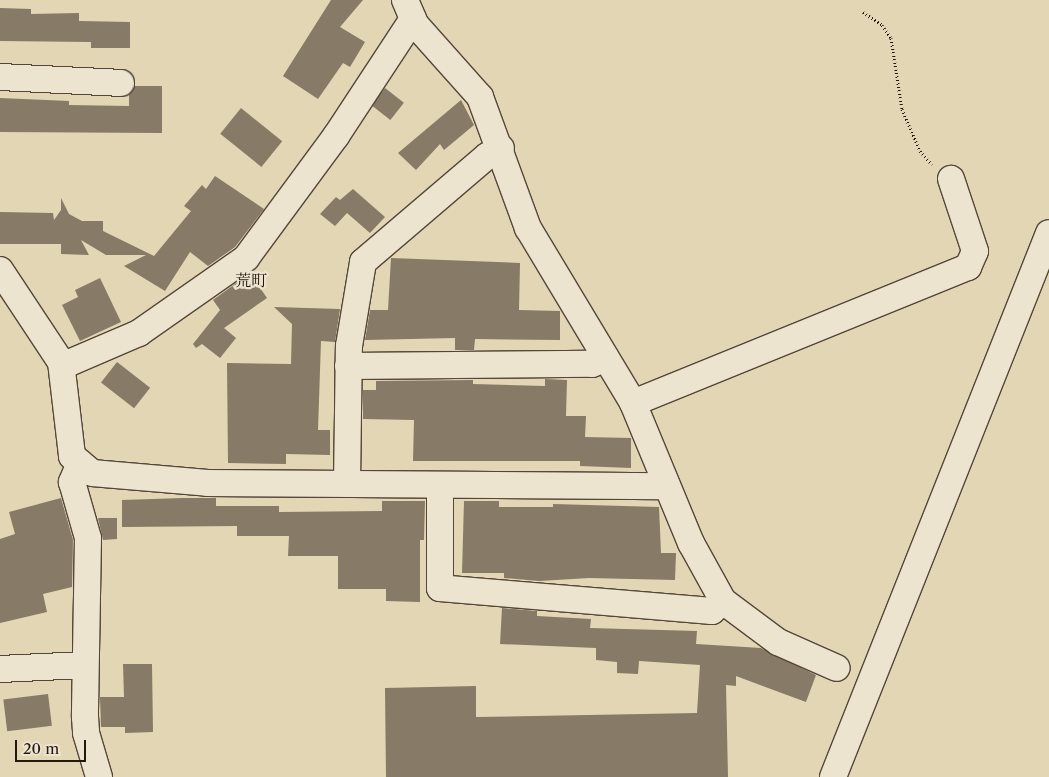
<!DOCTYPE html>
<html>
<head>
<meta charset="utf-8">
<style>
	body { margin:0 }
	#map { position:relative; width:1049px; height:777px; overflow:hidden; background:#e2d6b4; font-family:"Libre Caslon Text","Noto Serif JP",serif }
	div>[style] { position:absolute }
	.building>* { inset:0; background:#877a66; transform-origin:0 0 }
	.path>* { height:3px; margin-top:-1.5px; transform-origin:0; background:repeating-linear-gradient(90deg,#241712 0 1px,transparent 0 3.5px) }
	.roads { filter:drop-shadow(1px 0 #54473a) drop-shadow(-1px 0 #54473a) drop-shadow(0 1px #54473a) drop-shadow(0 -1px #54473a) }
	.minor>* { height:26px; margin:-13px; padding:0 13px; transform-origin:13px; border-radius:13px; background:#ece4ce }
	span { translate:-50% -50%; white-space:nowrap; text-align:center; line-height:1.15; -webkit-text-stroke:4.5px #ece4ce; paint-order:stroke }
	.quarter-label { font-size:16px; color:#241712 }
	.scale { position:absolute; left:15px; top:740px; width:71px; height:22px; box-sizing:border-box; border:2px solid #241712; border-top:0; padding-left:6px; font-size:15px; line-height:18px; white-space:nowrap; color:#241712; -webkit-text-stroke:4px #ece4ce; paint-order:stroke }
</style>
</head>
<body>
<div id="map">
	<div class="building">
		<div style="clip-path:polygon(331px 0,363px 0,340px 27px,365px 42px,350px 67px,343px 63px,318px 99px,283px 76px)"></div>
		<div style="clip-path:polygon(0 8px,31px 9px,31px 14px,79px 13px,79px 21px,130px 22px,130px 48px,91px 48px,91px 42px,0 41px)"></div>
		<div style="clip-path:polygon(135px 86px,162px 86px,162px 133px,0 132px,0 98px,69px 101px,69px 105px,129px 106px,129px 95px)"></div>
		<div style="left:385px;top:88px;width:24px;height:22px;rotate:38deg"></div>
		<div style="clip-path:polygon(461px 100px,474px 125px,444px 150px,440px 144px,416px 170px,398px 153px)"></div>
		<div style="left:241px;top:108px;width:53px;height:33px;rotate:39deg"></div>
		<div style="clip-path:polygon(215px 176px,264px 209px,235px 247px,208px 266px,190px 252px,165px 291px,124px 266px,146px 255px,106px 255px,81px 240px,89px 255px,61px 254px,61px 244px,0 244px,0 212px,53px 213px,54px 220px,61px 210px,61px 198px,69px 214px,82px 221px,103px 221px,103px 231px,154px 256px,191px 211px,184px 206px,202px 185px,206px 189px)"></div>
		<div style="clip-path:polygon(353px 189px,385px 217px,370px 233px,347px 213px,335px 226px,320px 214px,336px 197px,340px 200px)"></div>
		<div style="clip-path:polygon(391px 258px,520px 263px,519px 310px,560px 311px,560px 340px,475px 339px,474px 350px,455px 350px,455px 338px,365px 340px,370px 310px,388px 310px)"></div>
		<div style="clip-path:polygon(250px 273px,267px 298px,224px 328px,236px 338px,220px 358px,202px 344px,196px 348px,193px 344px,220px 310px,213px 300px)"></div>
		<div style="clip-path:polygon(100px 278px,121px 322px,80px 341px,62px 305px,78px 297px,75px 290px)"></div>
		<div style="clip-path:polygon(274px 307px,340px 309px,335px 342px,321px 341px,318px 430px,330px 430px,330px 455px,286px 454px,286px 464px,228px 463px,227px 363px,291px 364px,292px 324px)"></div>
		<div style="left:117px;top:362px;width:42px;height:26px;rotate:38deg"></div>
		<div style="clip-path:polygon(545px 379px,567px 380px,566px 416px,586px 416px,585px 437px,631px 438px,631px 468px,580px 466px,580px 461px,413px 461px,414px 420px,363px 419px,363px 390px,376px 390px,376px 381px,473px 380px,473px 384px,545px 386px)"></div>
		<div style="clip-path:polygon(61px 498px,73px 540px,72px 587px,43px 594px,47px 612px,0 623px,0 539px,15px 534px,9px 512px)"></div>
		<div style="clip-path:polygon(183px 498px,216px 498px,216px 506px,279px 506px,279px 512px,382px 511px,382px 501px,425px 501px,424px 540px,420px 540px,420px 602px,386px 601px,386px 589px,338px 589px,338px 556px,288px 556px,289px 536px,237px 536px,237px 526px,122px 527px,122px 500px)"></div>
		<div style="clip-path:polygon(464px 501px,499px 501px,499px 507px,553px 507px,553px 504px,659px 507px,661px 553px,676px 553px,675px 580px,589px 578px,539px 581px,504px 578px,504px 573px,462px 573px)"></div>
		<div style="clip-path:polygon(98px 518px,117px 518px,117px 539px,103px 540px)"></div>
		<div style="clip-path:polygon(502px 608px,537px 611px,537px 616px,591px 619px,590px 628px,697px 631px,696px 644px,761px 648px,816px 675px,806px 702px,736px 676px,736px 686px,726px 685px,728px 777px,386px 777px,385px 688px,476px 686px,476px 717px,697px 713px,700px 665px,639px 661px,638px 674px,617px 673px,617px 662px,596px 660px,596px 648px,500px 644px)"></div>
		<div style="clip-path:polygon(123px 664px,152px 664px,153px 732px,125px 733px,125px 727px,101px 727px,100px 697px,124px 697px)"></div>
		<div style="left:48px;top:694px;width:32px;height:45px;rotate:83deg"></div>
	</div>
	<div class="path">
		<div style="left:863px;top:12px;width:23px;rotate:34deg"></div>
		<div style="left:882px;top:25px;width:16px;rotate:55deg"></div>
		<div style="left:891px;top:38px;width:72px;rotate:81.2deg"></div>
		<div style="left:902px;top:109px;width:46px;rotate:66.8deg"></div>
		<div style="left:920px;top:151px;width:18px;rotate:49deg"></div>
	</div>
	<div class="roads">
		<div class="minor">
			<div style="left:405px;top:0;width:26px;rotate:67deg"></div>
			<div style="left:415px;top:24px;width:98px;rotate:48.3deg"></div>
			<div style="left:480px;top:97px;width:140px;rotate:69.9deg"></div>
			<div style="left:528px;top:228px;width:204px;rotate:59deg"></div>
			<div style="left:633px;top:403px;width:152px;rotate:67.5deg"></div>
			<div style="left:691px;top:543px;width:66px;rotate:61.1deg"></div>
			<div style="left:723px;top:601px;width:15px;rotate:138deg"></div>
			<div style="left:712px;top:611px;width:273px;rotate:-175.2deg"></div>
			<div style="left:440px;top:588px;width:103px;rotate:-90deg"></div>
			<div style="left:0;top:77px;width:121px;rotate:2.8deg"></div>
			<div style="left:0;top:270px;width:110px;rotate:56.5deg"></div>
			<div style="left:61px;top:362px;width:95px;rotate:83.3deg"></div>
			<div style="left:72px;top:456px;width:26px;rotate:40deg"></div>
			<div style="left:92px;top:473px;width:116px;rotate:4.9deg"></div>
			<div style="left:208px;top:483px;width:459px;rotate:0.4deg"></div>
			<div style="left:62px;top:366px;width:84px;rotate:-23.2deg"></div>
			<div style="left:139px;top:333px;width:131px;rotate:-35deg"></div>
			<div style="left:246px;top:258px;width:152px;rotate:-53.6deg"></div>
			<div style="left:336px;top:136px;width:140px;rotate:-56.7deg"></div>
			<div style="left:348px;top:366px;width:244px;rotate:-0.5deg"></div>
			<div style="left:592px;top:364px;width:15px;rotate:-23deg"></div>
			<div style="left:633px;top:403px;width:362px;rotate:-22.1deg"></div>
			<div style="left:968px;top:267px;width:17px;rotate:-66deg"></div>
			<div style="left:975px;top:251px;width:76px;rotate:-108.4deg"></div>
			<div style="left:80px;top:463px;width:21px;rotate:113deg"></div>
			<div style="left:72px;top:482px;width:58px;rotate:74.1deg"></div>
			<div style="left:88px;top:538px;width:179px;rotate:91deg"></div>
			<div style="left:85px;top:717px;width:16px;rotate:86deg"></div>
			<div style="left:86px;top:733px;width:46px;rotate:73.5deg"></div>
			<div style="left:347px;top:484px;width:138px;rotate:-89.2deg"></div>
			<div style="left:349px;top:346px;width:85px;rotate:-80.5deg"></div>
			<div style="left:363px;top:262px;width:163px;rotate:-40.5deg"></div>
			<div style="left:487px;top:156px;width:16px;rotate:-30deg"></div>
			<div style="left:723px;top:601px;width:69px;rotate:36.7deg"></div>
			<div style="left:778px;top:642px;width:64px;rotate:23.8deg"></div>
			<div style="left:0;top:669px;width:84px;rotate:-2.7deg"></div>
			<div style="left:833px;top:777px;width:585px;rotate:-68.34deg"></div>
		</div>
	</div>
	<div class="quarter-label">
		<span style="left:251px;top:280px">荒町</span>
	</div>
	<div class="scale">20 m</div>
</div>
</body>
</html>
